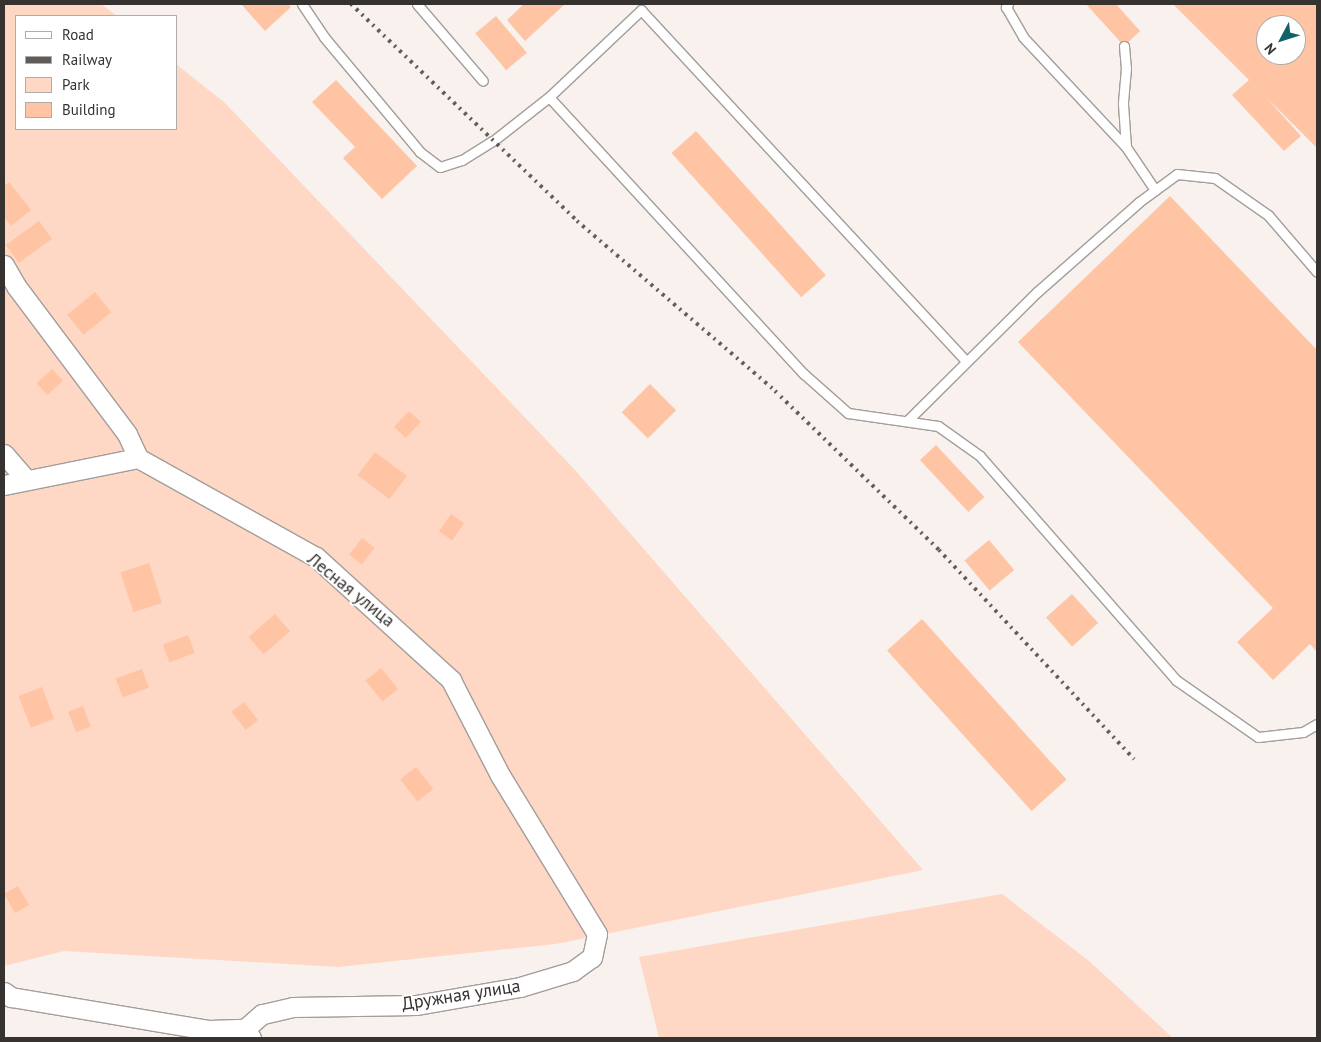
<!DOCTYPE html>
<html>
<head>
<meta charset="utf-8">
<style>
	body { margin:0 }
	#map { position:relative; width:1321px; height:1042px; overflow:hidden; background:#f8f1ee; font-family:"PT Sans",sans-serif }
	div>[style] { position:absolute }
	.green>* { inset:0; background:#fed8c4 }
	.building>* { inset:0; background:#ffc4a4; transform-origin:0 0 }
	.roads { filter:drop-shadow(1px 0 #a49d9a) drop-shadow(-1px 0 #a49d9a) drop-shadow(0 1px #a49d9a) drop-shadow(0 -1px #a49d9a) }
	.lane>* { height:9px; margin:-4.5px; padding:0 4.5px; transform-origin:4.5px; border-radius:4.5px; background:#fff }
	.street>* { height:19px; margin:-9.5px; padding:0 9.5px; transform-origin:9.5px; border-radius:9.5px; background:#fff }
	.rail>* { height:4px; margin-top:-2px; transform-origin:0; background:repeating-linear-gradient(90deg,#5f5b59 0 2.5px,transparent 0 7.5px) }
	span { translate:-50% -50%; white-space:nowrap; text-align:center; line-height:1.15; -webkit-text-stroke:4px #fff; paint-order:stroke }
	.street-label { font-size:18px; color:#353230 }
	.frame { position:absolute; inset:0; border:5px solid #353230; pointer-events:none }
	.legend { position:absolute; left:15px; top:15px; width:162px; height:115px; box-sizing:border-box; background:#fff; border:1px solid #aeadac; margin:0; padding:6px 9px; list-style:none; font-size:15px; color:#353230 }
	.legend li { display:flex; align-items:center; gap:10px; height:25px }
	.legend b { width:25px; border:1px solid #aeadac }
	.north { position:absolute; left:1256px; top:15px; width:50px; height:50px; box-sizing:border-box; background:#fff; border:1px solid #aeadac; border-radius:50%; rotate:230deg; font-size:14px; font-weight:700; line-height:20px; text-align:center; color:#353230 }
	.north::after { content:''; display:block; margin:auto; width:18px; height:22px; background:#126266; clip-path:polygon(50% 0,100% 100%,50% 72%,0 100%) }
</style>
</head>
<body>
<div id="map">
	<div class="green">
		<div style="clip-path:polygon(4px 4px,101px 4px,117px 16px,16px 16px,16px 129px,176px 129px,176px 64px,225px 103px,575px 470px,923px 870px,556px 944px,338px 967px,64px 951px,4px 966px)"></div>
		<div style="clip-path:polygon(1002px 894px,1089px 961px,1173px 1038px,659px 1038px,639px 957px)"></div>
	</div>
	<div class="building">
		<div style="clip-path:polygon(241px 4px,288px 4px,291px 7px,265px 31px)"></div>
		<div style="clip-path:polygon(524px 4px,565px 4px,525px 41px,507px 20px)"></div>
		<div style="clip-path:polygon(1086px 4px,1116px 4px,1140px 31px,1124px 46px)"></div>
		<div style="clip-path:polygon(evenodd,1173px 4px,1317px 4px,1317px 148px,1266px 97px,1301px 136px,1284px 151px,1232px 95px,1249px 80px,1173px 4px,1266px 25px,1296px 25px,1296px 55px,1266px 55px,1266px 25px)"></div>
		<div style="left:496px;top:16px;width:48px;height:27px;rotate:50deg"></div>
		<div style="clip-path:polygon(336px 80px,417px 166px,382px 199px,343px 158px,355px 147px,312px 102px)"></div>
		<div style="left:696px;top:131px;width:194px;height:33px;rotate:48deg"></div>
		<div style="clip-path:polygon(9px 182px,31px 210px,11px 226px,4px 217px,4px 186px)"></div>
		<div style="clip-path:polygon(1170px 196px,1317px 350px,1317px 652px,1310px 644px,1273px 680px,1237px 642px,1273px 608px,1018px 342px)"></div>
		<div style="left:39px;top:221px;width:22px;height:41px;rotate:54deg"></div>
		<div style="left:95px;top:292px;width:26px;height:36px;rotate:51deg"></div>
		<div style="left:52px;top:369px;width:16px;height:21px;rotate:47deg"></div>
		<div style="left:650px;top:384px;width:37px;height:40px;rotate:45deg"></div>
		<div style="left:409px;top:411px;width:16px;height:22px;rotate:43deg"></div>
		<div style="left:936px;top:445px;width:71px;height:22px;rotate:47deg"></div>
		<div style="left:375px;top:452px;width:40px;height:29px;rotate:37deg"></div>
		<div style="left:451px;top:514px;width:16px;height:21px;rotate:35deg"></div>
		<div style="left:362px;top:538px;width:16px;height:21px;rotate:38deg"></div>
		<div style="left:989px;top:540px;width:39px;height:32px;rotate:50deg"></div>
		<div style="left:149px;top:563px;width:42px;height:30px;rotate:72deg"></div>
		<div style="left:1072px;top:594px;width:39px;height:35px;rotate:48deg"></div>
		<div style="left:275px;top:614px;width:23px;height:35px;rotate:49deg"></div>
		<div style="left:922px;top:619px;width:216px;height:47px;rotate:48deg"></div>
		<div style="left:188px;top:635px;width:19px;height:27px;rotate:69deg"></div>
		<div style="left:381px;top:668px;width:27px;height:20px;rotate:51deg"></div>
		<div style="left:142px;top:669px;width:20px;height:28px;rotate:70deg"></div>
		<div style="left:42px;top:687px;width:34px;height:25px;rotate:69deg"></div>
		<div style="left:244px;top:702px;width:23px;height:16px;rotate:52deg"></div>
		<div style="left:83px;top:706px;width:22px;height:16px;rotate:69deg"></div>
		<div style="left:416px;top:767px;width:28px;height:20px;rotate:52deg"></div>
		<div style="left:18px;top:886px;width:22px;height:16px;rotate:60deg"></div>
	</div>
	<div class="roads">
		<div class="lane">
			<div style="left:302px;top:4px;width:40px;rotate:56deg"></div>
			<div style="left:324px;top:37px;width:150px;rotate:50.1deg"></div>
			<div style="left:420px;top:152px;width:25px;rotate:37deg"></div>
			<div style="left:440px;top:167px;width:23px;rotate:-18deg"></div>
			<div style="left:462px;top:160px;width:36px;rotate:-32deg"></div>
			<div style="left:493px;top:141px;width:71px;rotate:-38.2deg"></div>
			<div style="left:549px;top:97px;width:127px;rotate:-43.4deg"></div>
			<div style="left:641px;top:10px;width:478px;rotate:47.2deg"></div>
			<div style="left:417px;top:4px;width:101px;rotate:49.4deg"></div>
			<div style="left:1008px;top:4px;width:4px;rotate:124deg"></div>
			<div style="left:1006px;top:7px;width:34px;rotate:60deg"></div>
			<div style="left:1023px;top:37px;width:151px;rotate:46.9deg"></div>
			<div style="left:1126px;top:147px;width:52px;rotate:56deg"></div>
			<div style="left:1124px;top:46px;width:22px;rotate:85deg"></div>
			<div style="left:1126px;top:68px;width:36px;rotate:95deg"></div>
			<div style="left:1123px;top:104px;width:43px;rotate:86deg"></div>
			<div style="left:549px;top:97px;width:377px;rotate:47.4deg"></div>
			<div style="left:804px;top:374px;width:59px;rotate:41.6deg"></div>
			<div style="left:848px;top:413px;width:91px;rotate:8.2deg"></div>
			<div style="left:938px;top:426px;width:52px;rotate:35.5deg"></div>
			<div style="left:980px;top:456px;width:298px;rotate:48.8deg"></div>
			<div style="left:1176px;top:680px;width:100px;rotate:34.8deg"></div>
			<div style="left:1258px;top:737px;width:45px;rotate:-6.3deg"></div>
			<div style="left:1303px;top:732px;width:16px;rotate:-30deg"></div>
			<div style="left:908px;top:420px;width:182px;rotate:-44.8deg"></div>
			<div style="left:1037px;top:292px;width:136px;rotate:-41.4deg"></div>
			<div style="left:1139px;top:202px;width:47px;rotate:-36.4deg"></div>
			<div style="left:1177px;top:174px;width:38px;rotate:6deg"></div>
			<div style="left:1215px;top:178px;width:65px;rotate:34.9deg"></div>
			<div style="left:1268px;top:215px;width:75px;rotate:49.3deg"></div>
		</div>
		<div class="street">
			<div style="left:4px;top:265px;width:24px;rotate:60deg"></div>
			<div style="left:16px;top:286px;width:185px;rotate:53.1deg"></div>
			<div style="left:127px;top:434px;width:26px;rotate:65deg"></div>
			<div style="left:138px;top:458px;width:204px;rotate:29.1deg"></div>
			<div style="left:316px;top:557px;width:183px;rotate:42.3deg"></div>
			<div style="left:451px;top:680px;width:107px;rotate:62.7deg"></div>
			<div style="left:500px;top:775px;width:186px;rotate:58.6deg"></div>
			<div style="left:597px;top:934px;width:24px;rotate:102deg"></div>
			<div style="left:592px;top:957px;width:24px;rotate:144deg"></div>
			<div style="left:573px;top:971px;width:55px;rotate:163.2deg"></div>
			<div style="left:520px;top:987px;width:106px;rotate:170.2deg"></div>
			<div style="left:416px;top:1005px;width:123px;rotate:179.1deg"></div>
			<div style="left:293px;top:1007px;width:32px;rotate:167deg"></div>
			<div style="left:262px;top:1014px;width:23px;rotate:139deg"></div>
			<div style="left:4px;top:454px;width:33px;rotate:49deg"></div>
			<div style="left:4px;top:485px;width:137px;rotate:-11.4deg"></div>
			<div style="left:4px;top:992px;width:9px;rotate:36deg"></div>
			<div style="left:11px;top:997px;width:201px;rotate:9.5deg"></div>
			<div style="left:209px;top:1030px;width:36px;rotate:-2deg"></div>
			<div style="left:245px;top:1029px;width:11px;rotate:56deg"></div>
		</div>
	</div>
	<div class="rail">
		<div style="left:351px;top:4px;width:313px;rotate:43.8deg"></div>
		<div style="left:577px;top:221px;width:261px;rotate:40.6deg"></div>
		<div style="left:775px;top:391px;width:228px;rotate:44.1deg"></div>
		<div style="left:939px;top:550px;width:286px;rotate:47deg"></div>
	</div>
	<div class="street-label">
		<span style="left:351px;top:590px;rotate:39deg">Лесная улица</span>
		<span style="left:461px;top:995px;rotate:-9deg">Дружная улица</span>
	</div>
	<div class="frame"></div>
	<ul class="legend">
	<li><b style="height:6px;background:#fff"></b>Road</li>
	<li><b style="height:6px;background:#5f5b59"></b>Railway</li>
	<li><b style="height:14px;background:#fed8c4"></b>Park</li>
	<li><b style="height:14px;background:#ffc4a4"></b>Building</li>
	</ul>
	<div class="north">N</div>
</div>
</body>
</html>
